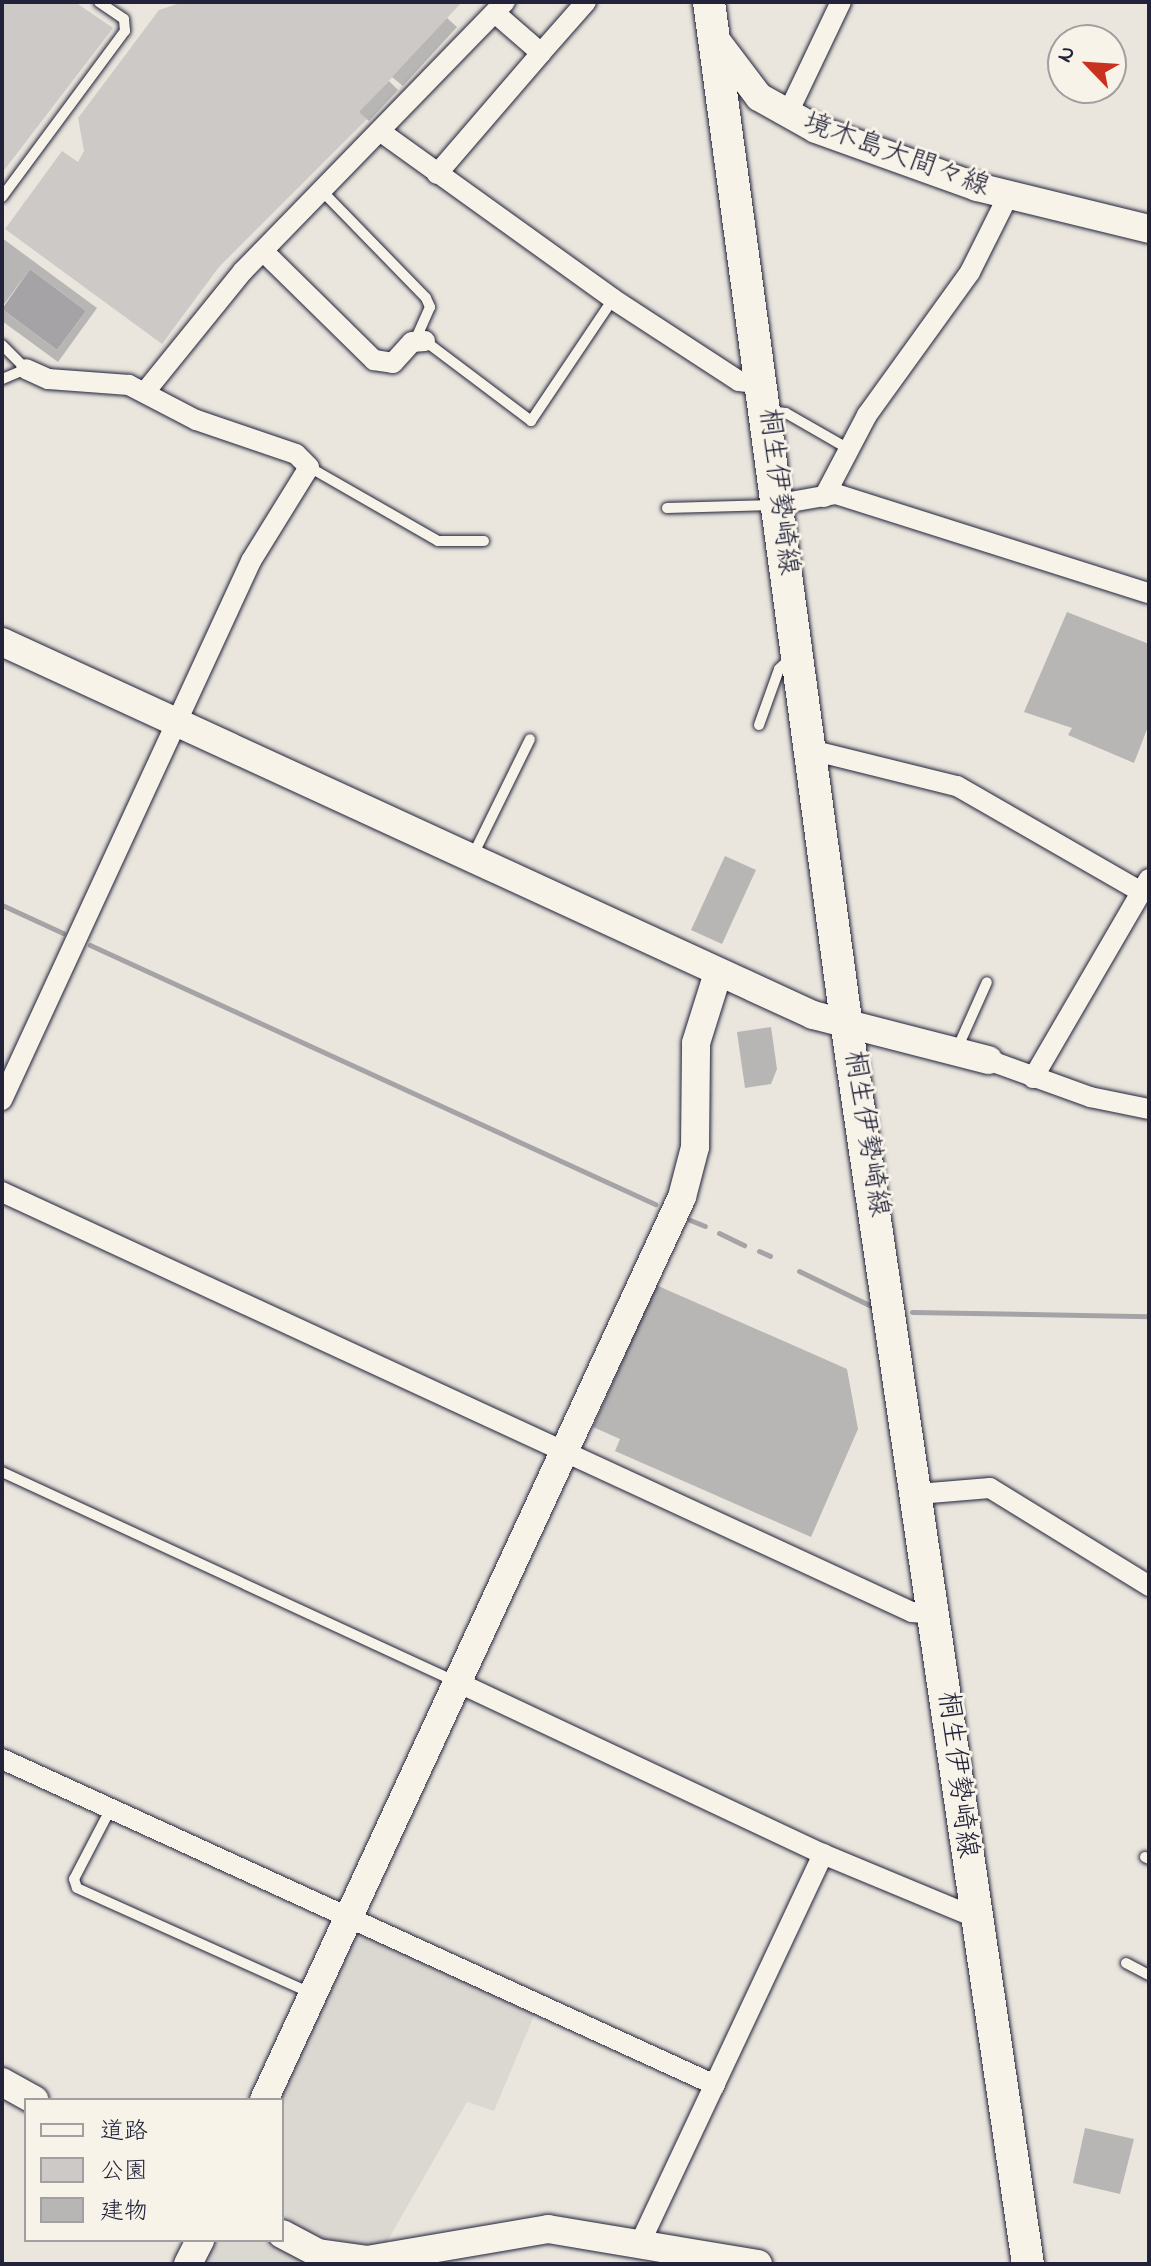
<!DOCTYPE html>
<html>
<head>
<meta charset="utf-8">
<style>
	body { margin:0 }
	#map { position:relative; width:1151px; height:2266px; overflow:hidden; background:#eae6de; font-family:"Indie Flower","Klee One",sans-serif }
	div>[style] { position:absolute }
	.built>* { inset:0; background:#dbd8d2 }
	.green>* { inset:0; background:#cdc9c6 }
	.water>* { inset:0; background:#a6a3a6 }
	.stream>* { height:5px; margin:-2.5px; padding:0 2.5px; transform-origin:2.5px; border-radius:2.5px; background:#a6a3a6 }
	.building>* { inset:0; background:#b8b6b5 }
	.roads { filter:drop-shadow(0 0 2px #22223b) drop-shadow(0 0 2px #22223b) }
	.lane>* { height:10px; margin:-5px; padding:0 5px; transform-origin:5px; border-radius:5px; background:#f7f3e8 }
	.street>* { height:20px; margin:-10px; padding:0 10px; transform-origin:10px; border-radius:10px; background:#f7f3e8 }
	.secondary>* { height:28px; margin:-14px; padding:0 14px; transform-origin:14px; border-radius:14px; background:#f7f3e8 }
	.primary>* { height:32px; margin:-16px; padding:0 16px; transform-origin:16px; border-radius:16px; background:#f7f3e8 }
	span { translate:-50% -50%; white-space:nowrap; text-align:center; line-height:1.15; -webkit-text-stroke:6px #f7f3e8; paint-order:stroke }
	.street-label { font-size:28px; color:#22223b }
	.frame { position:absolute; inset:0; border:4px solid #22223b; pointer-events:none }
	.legend { position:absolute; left:24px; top:2098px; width:260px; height:144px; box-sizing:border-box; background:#f7f3e8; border:2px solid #a29fa3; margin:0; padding:10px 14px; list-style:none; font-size:24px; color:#22223b }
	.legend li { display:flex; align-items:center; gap:16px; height:40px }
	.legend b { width:40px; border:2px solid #a29fa3 }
	.north { position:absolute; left:1047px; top:24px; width:80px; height:80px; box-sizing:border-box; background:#f7f3e8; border:2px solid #a29fa3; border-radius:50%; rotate:295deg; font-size:22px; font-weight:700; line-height:32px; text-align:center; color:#22223b }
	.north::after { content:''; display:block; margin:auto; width:28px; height:36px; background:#c8321e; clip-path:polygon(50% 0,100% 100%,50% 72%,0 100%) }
</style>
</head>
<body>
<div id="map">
	<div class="built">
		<i style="clip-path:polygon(360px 1933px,536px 2011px,494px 2111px,467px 2102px,384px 2247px,312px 2237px,282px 2224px,282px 2100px,276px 2100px,351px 1935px)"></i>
		<i style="clip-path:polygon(209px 2240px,273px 2240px,321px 2264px,197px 2264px)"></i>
	</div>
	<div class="green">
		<i style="clip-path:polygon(2px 2px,75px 2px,113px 28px,2px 173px)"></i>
		<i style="clip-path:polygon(183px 2px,462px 2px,360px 112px,367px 119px,219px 267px,162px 344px,5px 229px,62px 151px,78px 162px,84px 151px,78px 118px,159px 10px)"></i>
	</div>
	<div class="water">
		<i style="clip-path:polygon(30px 269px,86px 311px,57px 350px,2px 309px)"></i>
	</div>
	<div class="stream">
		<i style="left:2px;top:905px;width:67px;rotate:24.7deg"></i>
		<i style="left:90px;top:945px;width:622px;rotate:24.63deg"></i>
		<i style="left:690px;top:1220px;width:16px;rotate:22deg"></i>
		<i style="left:719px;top:1233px;width:28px;rotate:26deg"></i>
		<i style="left:759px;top:1251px;width:12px;rotate:24deg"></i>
		<i style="left:799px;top:1271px;width:82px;rotate:25.9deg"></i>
		<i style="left:912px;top:1312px;width:237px;rotate:1deg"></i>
	</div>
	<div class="building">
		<i style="clip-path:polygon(447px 18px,457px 27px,403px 86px,392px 77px)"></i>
		<i style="clip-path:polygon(389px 81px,398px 90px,369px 121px,359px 112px)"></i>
		<i style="clip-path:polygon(2px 238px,97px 308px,58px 362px,2px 321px,2px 309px,57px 350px,86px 311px,30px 269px,2px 307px)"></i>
		<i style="clip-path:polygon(1067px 612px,1149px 644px,1149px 724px,1134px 763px,1068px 735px,1072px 728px,1024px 712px)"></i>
		<i style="clip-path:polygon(725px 856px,756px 870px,722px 944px,691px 930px)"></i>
		<i style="clip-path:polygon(771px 1027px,777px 1069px,771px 1084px,745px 1088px,737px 1032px)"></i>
		<i style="clip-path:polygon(656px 1285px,847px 1369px,858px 1429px,811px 1537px,615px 1451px,620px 1439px,593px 1427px)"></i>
		<i style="clip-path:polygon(1085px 2128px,1134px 2139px,1120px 2194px,1073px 2183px)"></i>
	</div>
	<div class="roads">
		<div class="lane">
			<i style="left:322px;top:191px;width:149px;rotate:45.8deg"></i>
			<i style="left:426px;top:298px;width:10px;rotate:66deg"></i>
			<i style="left:430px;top:307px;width:36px;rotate:114deg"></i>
			<i style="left:2px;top:197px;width:207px;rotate:-53.5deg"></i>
			<i style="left:125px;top:31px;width:12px;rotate:-95deg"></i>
			<i style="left:124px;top:19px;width:30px;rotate:-146deg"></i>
			<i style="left:425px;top:341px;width:133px;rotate:37deg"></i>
			<i style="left:531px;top:421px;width:147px;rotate:-56.1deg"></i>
			<i style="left:2px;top:345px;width:34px;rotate:45deg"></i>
			<i style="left:26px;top:369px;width:26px;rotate:157deg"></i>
			<i style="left:769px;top:411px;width:17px;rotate:7deg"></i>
			<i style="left:786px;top:413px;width:70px;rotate:29.8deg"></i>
			<i style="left:309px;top:467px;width:149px;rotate:29.8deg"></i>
			<i style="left:438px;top:541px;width:46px"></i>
			<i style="left:667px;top:508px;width:106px;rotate:-1.6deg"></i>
			<i style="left:759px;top:725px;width:59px;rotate:-70.3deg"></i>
			<i style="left:779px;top:669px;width:18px;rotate:-43deg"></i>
			<i style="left:473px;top:855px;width:129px;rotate:-63.8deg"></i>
			<i style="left:957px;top:1049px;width:73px;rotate:-65.9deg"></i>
			<i style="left:2px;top:1472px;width:498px;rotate:24.8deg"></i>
			<i style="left:111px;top:1808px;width:80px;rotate:117.5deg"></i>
			<i style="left:74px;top:1879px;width:9px;rotate:72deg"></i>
			<i style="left:77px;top:1888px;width:256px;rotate:24.2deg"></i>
			<i style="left:1145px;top:1857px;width:4px;rotate:27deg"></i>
			<i style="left:1126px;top:1963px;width:26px;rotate:28deg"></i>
		</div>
		<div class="street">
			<i style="left:495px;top:13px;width:61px;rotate:41deg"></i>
			<i style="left:541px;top:53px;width:68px;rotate:-48.6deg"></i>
			<i style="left:787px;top:115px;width:125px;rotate:-64.5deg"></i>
			<i style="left:381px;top:132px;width:286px;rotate:35.7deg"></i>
			<i style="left:613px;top:299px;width:150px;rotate:33.1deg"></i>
			<i style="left:739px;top:381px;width:24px;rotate:7deg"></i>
			<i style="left:437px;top:174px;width:160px;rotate:-49.3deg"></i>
			<i style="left:263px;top:251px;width:156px;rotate:44.5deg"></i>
			<i style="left:374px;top:360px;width:19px;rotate:9deg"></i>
			<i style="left:393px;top:363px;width:28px;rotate:-48deg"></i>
			<i style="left:412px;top:342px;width:13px;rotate:-4deg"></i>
			<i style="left:145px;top:392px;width:156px;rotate:-51deg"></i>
			<i style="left:243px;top:271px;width:376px;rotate:-45.8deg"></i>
			<i style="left:824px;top:497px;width:93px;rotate:-62.3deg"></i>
			<i style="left:867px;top:415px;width:176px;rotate:-54.2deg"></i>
			<i style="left:970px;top:272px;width:85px;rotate:-63.4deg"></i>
			<i style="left:779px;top:504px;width:58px;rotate:-10deg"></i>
			<i style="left:836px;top:494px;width:328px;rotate:17.6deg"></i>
			<i style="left:811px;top:750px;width:150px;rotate:13.9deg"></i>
			<i style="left:957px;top:786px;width:212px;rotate:29.9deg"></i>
			<i style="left:988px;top:1060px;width:109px;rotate:19.9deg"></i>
			<i style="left:1090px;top:1097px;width:60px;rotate:11.5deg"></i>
			<i style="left:1033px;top:1078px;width:230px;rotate:-59.8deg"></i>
			<i style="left:2px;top:1100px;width:594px;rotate:-65.2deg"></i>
			<i style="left:251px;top:561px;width:110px;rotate:-58.3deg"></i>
			<i style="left:309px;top:467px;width:18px;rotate:-135deg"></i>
			<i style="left:296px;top:454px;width:106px;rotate:-161.2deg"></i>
			<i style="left:196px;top:420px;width:76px;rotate:-152.4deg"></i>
			<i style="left:129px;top:385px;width:81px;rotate:-175.8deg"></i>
			<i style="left:48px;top:379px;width:24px;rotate:-156deg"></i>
			<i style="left:2px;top:1192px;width:1002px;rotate:24.78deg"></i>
			<i style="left:912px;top:1612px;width:24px;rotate:5deg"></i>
			<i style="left:918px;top:1494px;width:72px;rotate:-4.8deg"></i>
			<i style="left:990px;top:1488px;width:187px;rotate:31.6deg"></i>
			<i style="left:457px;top:1682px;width:404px;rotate:25.2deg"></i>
			<i style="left:823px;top:1854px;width:164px;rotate:22.6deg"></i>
			<i style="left:2px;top:1759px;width:784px;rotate:24.57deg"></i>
			<i style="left:641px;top:2241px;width:428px;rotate:-64.8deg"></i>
		</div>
		<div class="secondary">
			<i style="left:715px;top:39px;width:73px;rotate:52.8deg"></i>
			<i style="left:759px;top:97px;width:65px;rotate:29.3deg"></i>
			<i style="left:816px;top:129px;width:171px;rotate:19.8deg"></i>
			<i style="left:977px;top:187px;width:177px;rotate:13.7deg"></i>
			<i style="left:2px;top:642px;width:893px;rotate:24.7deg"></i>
			<i style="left:813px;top:1015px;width:181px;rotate:14.4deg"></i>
			<i style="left:2px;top:2082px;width:37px;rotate:29deg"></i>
			<i style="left:264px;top:2100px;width:995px;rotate:-65.16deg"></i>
			<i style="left:682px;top:1197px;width:52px;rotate:-75.4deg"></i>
			<i style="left:695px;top:1147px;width:104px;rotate:-89.4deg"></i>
			<i style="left:696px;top:1043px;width:73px;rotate:-72.6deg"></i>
			<i style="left:282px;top:2234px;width:41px;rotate:27.8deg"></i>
			<i style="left:318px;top:2253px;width:49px;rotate:8.1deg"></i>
			<i style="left:367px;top:2260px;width:184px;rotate:-9.7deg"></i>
			<i style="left:548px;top:2229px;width:213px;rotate:9.5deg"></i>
			<i style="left:188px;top:2264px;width:27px;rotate:-63deg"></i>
		</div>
		<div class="primary">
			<i style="left:709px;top:2px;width:1035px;rotate:82.34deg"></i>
			<i style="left:847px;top:1028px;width:1249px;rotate:81.67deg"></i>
		</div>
	</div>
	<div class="street-label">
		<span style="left:896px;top:156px;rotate:20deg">境木島大間々線</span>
		<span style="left:777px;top:492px;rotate:83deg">桐生伊勢崎線</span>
		<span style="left:865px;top:1134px;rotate:81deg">桐生伊勢崎線</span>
		<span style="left:956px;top:1775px;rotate:83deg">桐生伊勢崎線</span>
	</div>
	<div class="frame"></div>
	<ul class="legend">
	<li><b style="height:10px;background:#f7f3e8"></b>道路</li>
	<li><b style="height:22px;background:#cdc9c6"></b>公園</li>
	<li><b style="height:22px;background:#b8b6b5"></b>建物</li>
	</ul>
	<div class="north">N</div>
</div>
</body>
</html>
